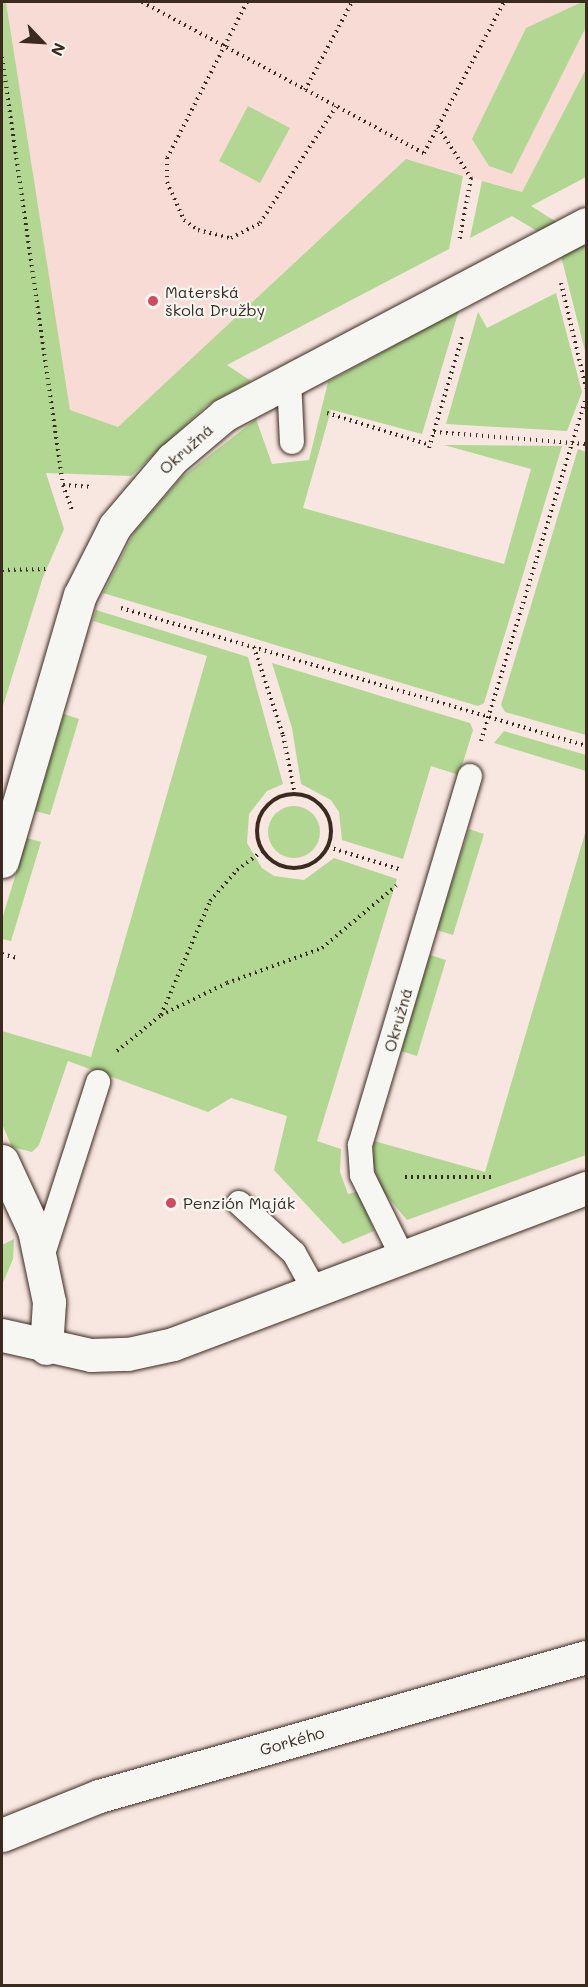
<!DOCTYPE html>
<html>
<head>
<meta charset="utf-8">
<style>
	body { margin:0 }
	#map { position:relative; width:588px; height:1987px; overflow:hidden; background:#f8e6e1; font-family:Mali,sans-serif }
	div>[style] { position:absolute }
	.built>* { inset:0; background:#f9dbd5 }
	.green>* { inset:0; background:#b1d792 }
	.round { border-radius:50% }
	.path>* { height:4px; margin-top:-2px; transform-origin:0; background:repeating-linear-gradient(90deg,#3b2a1e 0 1.5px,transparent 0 6px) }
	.path>.ring { margin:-2px; padding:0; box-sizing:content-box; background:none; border:4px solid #3b2a1e; border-radius:50% }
	.roads { filter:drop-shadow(0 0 2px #3b2a1e) drop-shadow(0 0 2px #3b2a1e) }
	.service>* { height:24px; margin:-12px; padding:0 12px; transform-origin:12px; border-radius:12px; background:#f6f6f2 }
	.minor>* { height:33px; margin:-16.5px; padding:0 16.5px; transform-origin:16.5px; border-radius:16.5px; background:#f6f6f2 }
	.dots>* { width:16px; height:16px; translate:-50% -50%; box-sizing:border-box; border:3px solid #f6f6f2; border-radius:50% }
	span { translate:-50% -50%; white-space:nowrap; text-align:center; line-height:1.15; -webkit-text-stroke:4.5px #f6f6f2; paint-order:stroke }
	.poi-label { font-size:16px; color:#3b2a1e }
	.left { translate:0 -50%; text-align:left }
	.street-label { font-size:16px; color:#3b2a1e }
	.frame { position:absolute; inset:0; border:3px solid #3b2a1e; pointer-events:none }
	.north { position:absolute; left:12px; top:12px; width:60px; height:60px; -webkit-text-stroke:4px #f6f6f2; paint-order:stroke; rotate:115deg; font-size:16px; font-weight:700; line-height:24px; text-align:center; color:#3b2a1e }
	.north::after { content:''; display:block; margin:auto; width:21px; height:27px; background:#3b2a1e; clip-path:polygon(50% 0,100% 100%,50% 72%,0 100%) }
</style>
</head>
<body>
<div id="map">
	<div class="built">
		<i style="clip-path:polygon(6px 2px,586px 2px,586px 69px,522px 192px,406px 159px,118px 427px,69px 410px)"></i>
	</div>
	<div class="green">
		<i style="clip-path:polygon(2px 2px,6px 2px,70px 410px,118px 427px,406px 159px,463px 176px,449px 249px,227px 365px,251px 381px,206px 406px,131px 476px,46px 473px,64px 529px,43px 577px,2px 709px)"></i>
		<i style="clip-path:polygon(582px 2px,586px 2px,586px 27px,512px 174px,489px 166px,472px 139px,526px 28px)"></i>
		<i style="clip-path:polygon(586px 69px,586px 177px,531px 206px,558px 223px,537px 231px,512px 216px,470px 238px,482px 181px,522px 192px)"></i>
		<i style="clip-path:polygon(248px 106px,290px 128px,260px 183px,219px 161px)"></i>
		<i style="clip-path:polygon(586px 238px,586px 355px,560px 252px)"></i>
		<i style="clip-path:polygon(556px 293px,582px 392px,567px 431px,446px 424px,478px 312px,487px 328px)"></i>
		<i style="clip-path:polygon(459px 310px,422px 434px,325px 408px,331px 410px,303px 508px,504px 564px,531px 469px,444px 445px,562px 446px,484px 703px,478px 706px,103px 593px,135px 531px,182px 477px,256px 419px,272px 464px,309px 460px,328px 382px)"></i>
		<i style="clip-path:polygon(578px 449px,586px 452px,586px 735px,505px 712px,501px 705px)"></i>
		<i style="clip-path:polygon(96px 610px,248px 657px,283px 784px,267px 791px,249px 814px,247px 843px,262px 868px,274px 876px,304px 880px,334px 858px,397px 879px,317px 1141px,341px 1149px,340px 1172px,348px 1194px,359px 1191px,374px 1231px,343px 1244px,274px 1170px,287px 1116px,231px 1098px,208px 1112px,68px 1061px,39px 1145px,32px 1152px,12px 1147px,2px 1124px,2px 1031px,91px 1057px,207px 656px,93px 621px)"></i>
		<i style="clip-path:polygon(272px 663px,470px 723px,473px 730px,459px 775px,431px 766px,403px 859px,342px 840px,339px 812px,331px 800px,301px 784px,292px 728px)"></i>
		<i style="clip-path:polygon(64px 714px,79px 719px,50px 815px,35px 811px)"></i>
		<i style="clip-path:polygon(504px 731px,586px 755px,586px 771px,494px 743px)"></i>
		<i class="round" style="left:268px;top:806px;width:52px;height:52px"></i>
		<i style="clip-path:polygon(469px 829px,484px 834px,453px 935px,437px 930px)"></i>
		<i style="clip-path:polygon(586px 830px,586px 1155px,407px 1220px,381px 1189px,373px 1164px,374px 1141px,485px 1172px)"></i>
		<i style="clip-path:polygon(27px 838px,41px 842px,11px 941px,2px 939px,2px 919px)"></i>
		<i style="clip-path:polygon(430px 955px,446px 960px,417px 1056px,401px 1051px)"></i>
		<i style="clip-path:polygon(14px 1239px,13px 1259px,2px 1285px,2px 1245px)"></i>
	</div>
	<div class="path">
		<i style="left:142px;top:2px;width:320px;rotate:28.2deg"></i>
		<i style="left:424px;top:153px;width:171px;rotate:-62.1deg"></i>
		<i style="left:247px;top:2px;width:175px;rotate:117.1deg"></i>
		<i style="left:167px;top:158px;width:24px;rotate:90deg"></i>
		<i style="left:167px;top:182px;width:42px;rotate:65.9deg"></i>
		<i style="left:184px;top:220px;width:17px;rotate:36deg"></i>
		<i style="left:198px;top:230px;width:34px;rotate:14deg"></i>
		<i style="left:231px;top:238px;width:33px;rotate:-27deg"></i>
		<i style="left:260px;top:223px;width:139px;rotate:-56.8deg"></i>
		<i style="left:2px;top:57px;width:432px;rotate:81.9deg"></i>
		<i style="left:63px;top:485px;width:29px;rotate:70deg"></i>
		<i style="left:305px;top:90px;width:100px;rotate:-61.9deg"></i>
		<i style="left:438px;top:127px;width:61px;rotate:57.1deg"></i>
		<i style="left:471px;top:178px;width:65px;rotate:100.6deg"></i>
		<i style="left:561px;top:283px;width:108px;rotate:76.6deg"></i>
		<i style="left:327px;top:413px;width:108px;rotate:17.3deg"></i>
		<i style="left:434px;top:432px;width:152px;rotate:4.5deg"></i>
		<i style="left:429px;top:448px;width:116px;rotate:-73.4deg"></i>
		<i style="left:63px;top:485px;width:30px;rotate:4deg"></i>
		<i style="left:2px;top:570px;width:45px;rotate:-1.3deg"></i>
		<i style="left:121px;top:608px;width:485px;rotate:16.5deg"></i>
		<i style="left:254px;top:647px;width:93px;rotate:71.8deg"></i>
		<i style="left:283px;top:735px;width:60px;rotate:78.5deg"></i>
		<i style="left:481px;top:741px;width:360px;rotate:-73deg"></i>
		<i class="ring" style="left:257px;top:794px;width:70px;height:70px"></i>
		<i style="left:328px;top:847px;width:77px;rotate:17.3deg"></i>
		<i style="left:2px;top:954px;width:16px;rotate:15deg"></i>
		<i style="left:161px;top:1015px;width:124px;rotate:-66.7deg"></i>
		<i style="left:210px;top:901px;width:41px;rotate:-48.9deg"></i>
		<i style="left:237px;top:870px;width:31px;rotate:-37deg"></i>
		<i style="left:117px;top:1051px;width:57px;rotate:-39.3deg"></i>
		<i style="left:161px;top:1015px;width:73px;rotate:-25.9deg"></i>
		<i style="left:227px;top:983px;width:101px;rotate:-20.2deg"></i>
		<i style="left:322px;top:948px;width:97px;rotate:-40deg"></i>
		<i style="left:405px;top:1177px;width:86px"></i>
	</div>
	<div class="roads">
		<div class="service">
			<i style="left:289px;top:379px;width:63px;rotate:87.3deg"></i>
			<i style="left:239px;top:1203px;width:74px;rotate:42.3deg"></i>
			<i style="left:294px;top:1253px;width:43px;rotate:61.1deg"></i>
			<i style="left:403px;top:1258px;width:93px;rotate:-116.3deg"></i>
			<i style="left:362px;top:1175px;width:30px;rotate:-94deg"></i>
			<i style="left:360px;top:1145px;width:385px;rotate:-73.4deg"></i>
			<i style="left:41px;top:1260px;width:187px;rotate:-72.2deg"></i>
		</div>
		<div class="minor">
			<i style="left:2px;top:861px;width:277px;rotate:-73.7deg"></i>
			<i style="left:80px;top:595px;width:77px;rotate:-63.1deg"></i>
			<i style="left:115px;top:526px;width:88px;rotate:-49.6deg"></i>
			<i style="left:172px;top:459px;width:68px;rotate:-40.2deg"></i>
			<i style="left:224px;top:415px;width:409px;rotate:-27.8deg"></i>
			<i style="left:2px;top:1161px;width:76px;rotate:65.1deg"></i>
			<i style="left:34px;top:1230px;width:74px;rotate:78.2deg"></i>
			<i style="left:49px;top:1302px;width:46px;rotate:93.7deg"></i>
			<i style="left:2px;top:1335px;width:91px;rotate:12.7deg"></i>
			<i style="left:91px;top:1355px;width:37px;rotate:-2deg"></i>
			<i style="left:128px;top:1354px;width:46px;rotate:-12.5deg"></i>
			<i style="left:173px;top:1344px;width:441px;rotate:-20.7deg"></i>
			<i style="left:2px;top:1835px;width:105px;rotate:-21.9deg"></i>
			<i style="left:99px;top:1796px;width:506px;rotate:-15.93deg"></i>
		</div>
	</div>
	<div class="dots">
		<i style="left:153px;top:301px;background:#d1495b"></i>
		<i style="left:171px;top:1203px;background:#d1495b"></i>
	</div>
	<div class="poi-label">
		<span class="left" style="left:165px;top:301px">Materská<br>škola Družby</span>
		<span class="left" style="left:183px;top:1203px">Penzión Maják</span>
	</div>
	<div class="street-label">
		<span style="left:186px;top:449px;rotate:-42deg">Okružná</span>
		<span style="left:398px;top:1020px;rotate:-74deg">Okružná</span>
		<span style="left:292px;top:1741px;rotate:-16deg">Gorkého</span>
	</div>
	<div class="frame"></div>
	<div class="north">N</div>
</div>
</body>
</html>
